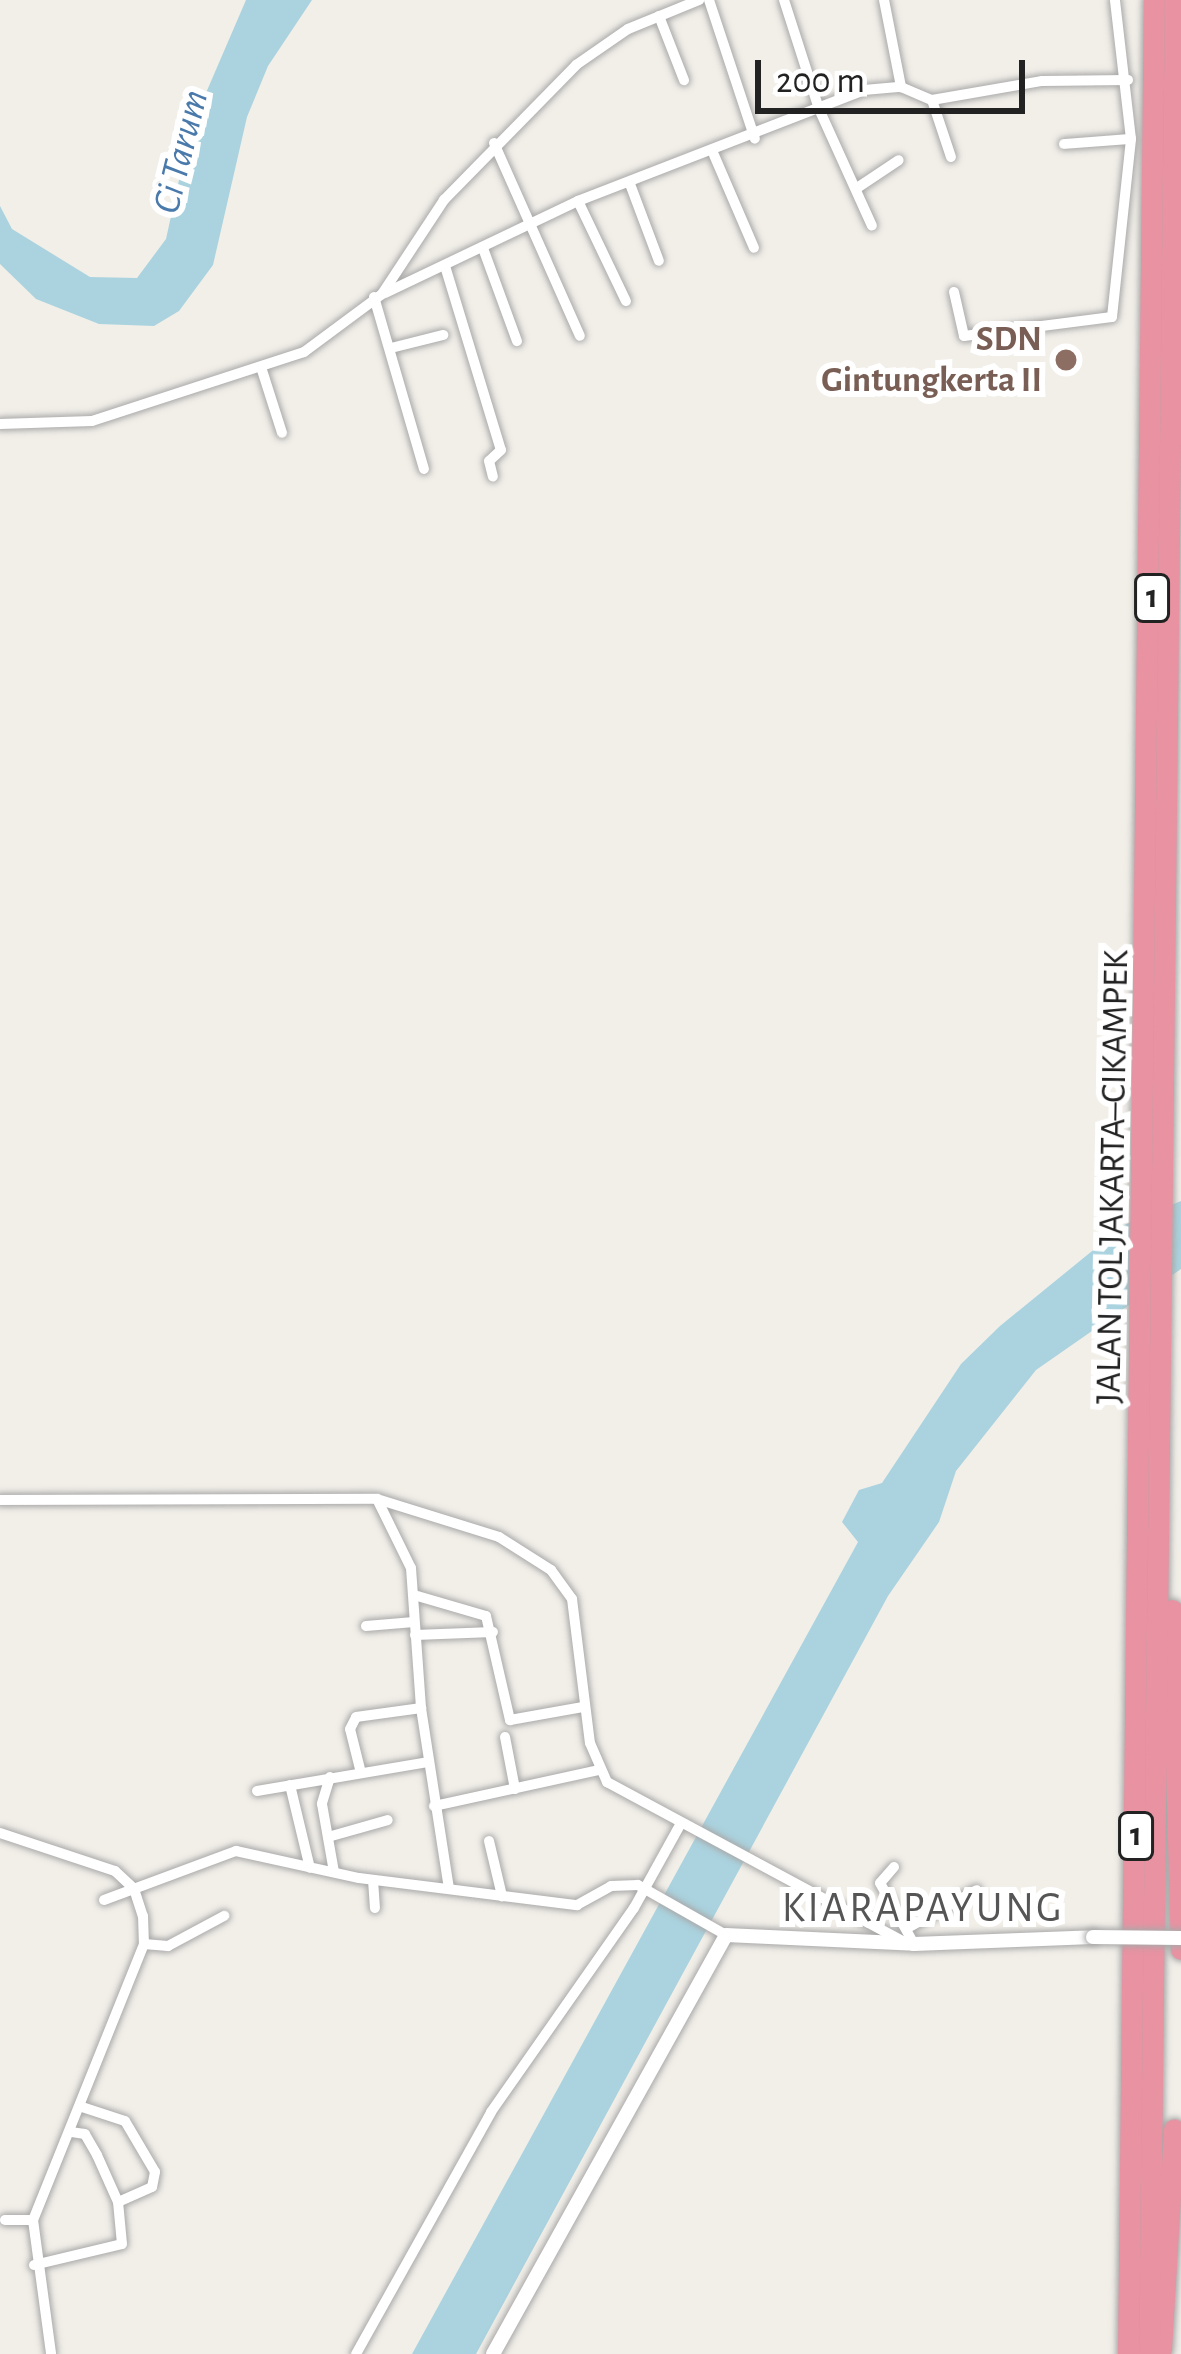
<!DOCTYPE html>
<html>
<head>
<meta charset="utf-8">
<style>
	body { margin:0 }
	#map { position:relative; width:1181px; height:2354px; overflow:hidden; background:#f2efe9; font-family:"Alegreya Sans",sans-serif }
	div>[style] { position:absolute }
	.water>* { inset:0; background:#aad3df }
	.roads { filter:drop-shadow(0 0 3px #a9a9a9) drop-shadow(0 0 3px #a9a9a9) }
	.minor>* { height:10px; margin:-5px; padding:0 5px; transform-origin:5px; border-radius:5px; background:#fff }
	.tertiary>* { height:14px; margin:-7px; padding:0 7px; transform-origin:7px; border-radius:7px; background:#fff }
	.motorway>* { height:21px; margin:-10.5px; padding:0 10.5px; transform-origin:10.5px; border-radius:10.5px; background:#e892a2 }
	.bridges { filter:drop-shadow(0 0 3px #a9a9a9) drop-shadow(0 0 3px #a9a9a9) }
	.tertiary-bridge>* { height:14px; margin:-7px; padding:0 7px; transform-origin:7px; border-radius:7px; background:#fff }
	.dots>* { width:33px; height:33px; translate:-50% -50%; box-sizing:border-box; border:6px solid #fff; border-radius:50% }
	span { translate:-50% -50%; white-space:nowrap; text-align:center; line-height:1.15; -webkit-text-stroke:12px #fff; paint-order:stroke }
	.shield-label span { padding:3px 9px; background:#fff; border:3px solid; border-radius:9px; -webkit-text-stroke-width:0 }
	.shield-label { font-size:33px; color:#222; font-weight:700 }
	.education-label { font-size:36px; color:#785e54; font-weight:700 }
	.right { translate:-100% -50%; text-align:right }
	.street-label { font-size:36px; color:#222 }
	.water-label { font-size:39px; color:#4a7aab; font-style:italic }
	.quarter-label { font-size:42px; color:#555; letter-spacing:3px }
	.scale { position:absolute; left:755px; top:60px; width:270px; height:54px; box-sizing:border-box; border:6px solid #222; border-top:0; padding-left:15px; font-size:36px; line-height:42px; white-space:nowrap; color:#222; -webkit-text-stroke:9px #fff; paint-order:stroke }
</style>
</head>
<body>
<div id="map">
	<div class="water">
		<i style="clip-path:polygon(246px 0,312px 0,268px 66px,247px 117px,213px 265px,179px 311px,154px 326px,99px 324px,36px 299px,0 264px,0 206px,12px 229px,90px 277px,137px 278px,166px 239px,190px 130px)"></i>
		<i style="clip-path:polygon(1181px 1201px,1181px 1269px,1036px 1370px,956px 1471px,939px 1522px,888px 1596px,476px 2354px,412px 2354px,858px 1542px,842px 1522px,859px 1490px,882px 1483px,961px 1364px,1000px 1326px,1124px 1225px)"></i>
	</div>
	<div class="roads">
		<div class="minor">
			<i style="left:709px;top:0;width:146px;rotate:71.7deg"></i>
			<i style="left:784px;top:0;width:114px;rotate:72.2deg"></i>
			<i style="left:819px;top:109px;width:128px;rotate:65.6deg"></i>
			<i style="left:884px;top:0;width:89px;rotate:78.9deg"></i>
			<i style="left:659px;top:16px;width:69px;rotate:68.7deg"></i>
			<i style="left:932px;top:100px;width:60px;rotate:71.6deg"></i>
			<i style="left:494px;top:143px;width:211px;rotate:66deg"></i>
			<i style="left:1064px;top:144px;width:67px;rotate:-4.3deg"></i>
			<i style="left:714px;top:155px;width:101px;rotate:66.7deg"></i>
			<i style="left:630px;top:184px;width:82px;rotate:69.4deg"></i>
			<i style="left:857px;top:188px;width:50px;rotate:-33.7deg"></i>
			<i style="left:578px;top:201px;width:111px;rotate:64.4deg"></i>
			<i style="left:484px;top:251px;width:96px;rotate:69.9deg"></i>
			<i style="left:445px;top:266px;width:192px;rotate:73.1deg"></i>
			<i style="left:501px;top:450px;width:16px;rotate:137deg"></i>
			<i style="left:489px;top:461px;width:16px;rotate:76deg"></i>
			<i style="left:954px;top:292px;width:45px;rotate:77.2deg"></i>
			<i style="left:964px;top:336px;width:149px;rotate:-7.3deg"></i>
			<i style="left:1112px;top:317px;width:179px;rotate:-83.9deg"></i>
			<i style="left:1131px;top:139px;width:140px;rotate:-96.6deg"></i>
			<i style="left:385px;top:293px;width:214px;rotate:-25.5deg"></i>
			<i style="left:578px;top:201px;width:307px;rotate:-21.2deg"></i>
			<i style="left:864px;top:90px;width:37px;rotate:-5deg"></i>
			<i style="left:901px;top:87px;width:34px;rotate:23deg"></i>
			<i style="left:932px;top:100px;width:112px;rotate:-9.8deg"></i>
			<i style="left:1042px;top:81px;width:86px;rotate:-0.7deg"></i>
			<i style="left:374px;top:297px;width:179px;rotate:73.8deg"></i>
			<i style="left:391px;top:348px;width:54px;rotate:-14deg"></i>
			<i style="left:261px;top:367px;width:69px;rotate:72.3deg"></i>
			<i style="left:0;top:424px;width:92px;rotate:-1.9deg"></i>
			<i style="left:92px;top:421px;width:223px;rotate:-18deg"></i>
			<i style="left:304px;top:352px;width:97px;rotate:-36.6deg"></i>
			<i style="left:382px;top:294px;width:113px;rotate:-56.6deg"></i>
			<i style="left:444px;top:200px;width:189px;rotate:-45.6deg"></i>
			<i style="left:576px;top:65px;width:63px;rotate:-34.7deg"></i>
			<i style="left:628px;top:29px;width:77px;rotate:-22.2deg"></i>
			<i style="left:377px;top:1499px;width:77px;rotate:63.8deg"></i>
			<i style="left:411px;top:1568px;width:140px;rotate:85.9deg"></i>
			<i style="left:421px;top:1708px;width:182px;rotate:81.2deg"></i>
			<i style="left:0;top:1500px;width:377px;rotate:-0.2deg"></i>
			<i style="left:377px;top:1499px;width:128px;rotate:17.3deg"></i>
			<i style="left:499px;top:1537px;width:62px;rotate:32.4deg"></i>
			<i style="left:551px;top:1570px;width:36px;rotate:54deg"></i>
			<i style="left:572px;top:1599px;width:145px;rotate:82.9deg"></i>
			<i style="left:590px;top:1743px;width:43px;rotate:66.4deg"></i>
			<i style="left:607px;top:1782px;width:337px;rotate:28.3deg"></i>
			<i style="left:414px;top:1595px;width:75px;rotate:16.3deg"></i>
			<i style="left:486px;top:1616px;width:107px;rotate:77deg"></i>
			<i style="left:510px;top:1720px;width:74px;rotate:-10.1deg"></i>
			<i style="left:366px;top:1626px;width:48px;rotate:-4.8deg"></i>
			<i style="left:415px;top:1635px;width:78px;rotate:-2.2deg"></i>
			<i style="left:505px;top:1737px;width:53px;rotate:79.1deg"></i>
			<i style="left:361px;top:1773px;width:45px;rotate:-104deg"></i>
			<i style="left:350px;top:1729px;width:13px;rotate:-63deg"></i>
			<i style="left:356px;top:1717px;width:66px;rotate:-7.9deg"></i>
			<i style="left:330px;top:1777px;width:28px;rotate:107deg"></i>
			<i style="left:322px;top:1804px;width:69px;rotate:80deg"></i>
			<i style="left:290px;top:1785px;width:85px;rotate:76.5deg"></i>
			<i style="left:257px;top:1791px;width:173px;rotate:-9.6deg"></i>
			<i style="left:434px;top:1806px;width:169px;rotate:-12.3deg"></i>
			<i style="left:0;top:1833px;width:121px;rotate:18.3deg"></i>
			<i style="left:115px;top:1871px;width:26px;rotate:43deg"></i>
			<i style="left:134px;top:1889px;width:28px;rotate:72deg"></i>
			<i style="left:143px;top:1916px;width:28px;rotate:88deg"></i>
			<i style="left:144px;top:1944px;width:297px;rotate:111.9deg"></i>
			<i style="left:33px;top:2220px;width:135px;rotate:82.3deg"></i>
			<i style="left:328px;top:1837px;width:62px;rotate:-15.8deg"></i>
			<i style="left:489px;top:1841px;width:57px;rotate:76.7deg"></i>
			<i style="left:894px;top:1867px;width:21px;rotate:131deg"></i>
			<i style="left:880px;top:1883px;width:70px;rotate:60.9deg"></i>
			<i style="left:373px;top:1880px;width:28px;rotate:86deg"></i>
			<i style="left:104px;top:1900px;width:141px;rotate:-20.4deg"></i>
			<i style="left:236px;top:1851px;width:126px;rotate:12.4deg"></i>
			<i style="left:359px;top:1878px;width:220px;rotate:7.1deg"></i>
			<i style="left:577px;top:1905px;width:39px;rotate:-29deg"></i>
			<i style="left:611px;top:1886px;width:27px;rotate:-2deg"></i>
			<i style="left:638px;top:1885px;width:101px;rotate:29.6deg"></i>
			<i style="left:909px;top:1927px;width:77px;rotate:-28.6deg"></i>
			<i style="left:144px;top:1944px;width:24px;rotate:5deg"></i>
			<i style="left:168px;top:1946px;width:64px;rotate:-28.2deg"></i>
			<i style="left:82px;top:2107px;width:45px;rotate:18deg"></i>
			<i style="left:125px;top:2121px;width:59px;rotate:59.5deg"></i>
			<i style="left:155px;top:2172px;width:15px;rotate:101deg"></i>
			<i style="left:152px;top:2187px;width:37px;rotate:156deg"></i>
			<i style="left:5px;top:2220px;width:28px"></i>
			<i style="left:34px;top:2265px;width:90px;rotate:-13.4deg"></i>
			<i style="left:122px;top:2244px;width:42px;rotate:-95.4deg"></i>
			<i style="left:118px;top:2202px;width:51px;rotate:-114.1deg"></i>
			<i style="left:97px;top:2155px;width:24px;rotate:-120deg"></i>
			<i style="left:85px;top:2134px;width:15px;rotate:-172deg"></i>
			<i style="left:356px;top:2354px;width:277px;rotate:-60.8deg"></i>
			<i style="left:491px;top:2112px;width:249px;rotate:-55deg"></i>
			<i style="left:634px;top:1908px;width:95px;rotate:-61deg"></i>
		</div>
		<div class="tertiary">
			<i style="left:493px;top:2354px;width:479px;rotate:-60.9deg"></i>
			<i style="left:726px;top:1935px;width:188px;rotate:2.7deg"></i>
			<i style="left:914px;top:1944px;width:179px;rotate:-2.2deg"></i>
		</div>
		<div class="motorway">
			<i style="left:1172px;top:1610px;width:339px;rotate:88.5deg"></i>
			<i style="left:1161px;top:2349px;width:220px;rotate:-86.6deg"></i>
			<i style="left:1128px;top:2354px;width:2354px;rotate:-89.37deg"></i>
			<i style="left:1149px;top:2354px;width:2354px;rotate:-89.37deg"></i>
		</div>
	</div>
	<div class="bridges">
		<div class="tertiary-bridge">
			<i style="left:1093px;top:1937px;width:88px;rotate:0.7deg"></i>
		</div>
	</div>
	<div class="dots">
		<i style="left:1066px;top:360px;background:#8d6e63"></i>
	</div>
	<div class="shield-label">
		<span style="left:1152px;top:598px">1</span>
		<span style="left:1136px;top:1836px">1</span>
	</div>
	<div class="education-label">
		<span class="right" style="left:1042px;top:360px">SDN<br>Gintungkerta II</span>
	</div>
	<div class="street-label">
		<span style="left:1113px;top:1177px;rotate:-89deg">JALAN TOL JAKARTA–CIKAMPEK</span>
	</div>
	<div class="water-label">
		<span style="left:182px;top:152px;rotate:-76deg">Ci Tarum</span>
	</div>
	<div class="quarter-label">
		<span style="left:923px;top:1908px">KIARAPAYUNG</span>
	</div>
	<div class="scale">200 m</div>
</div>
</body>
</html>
